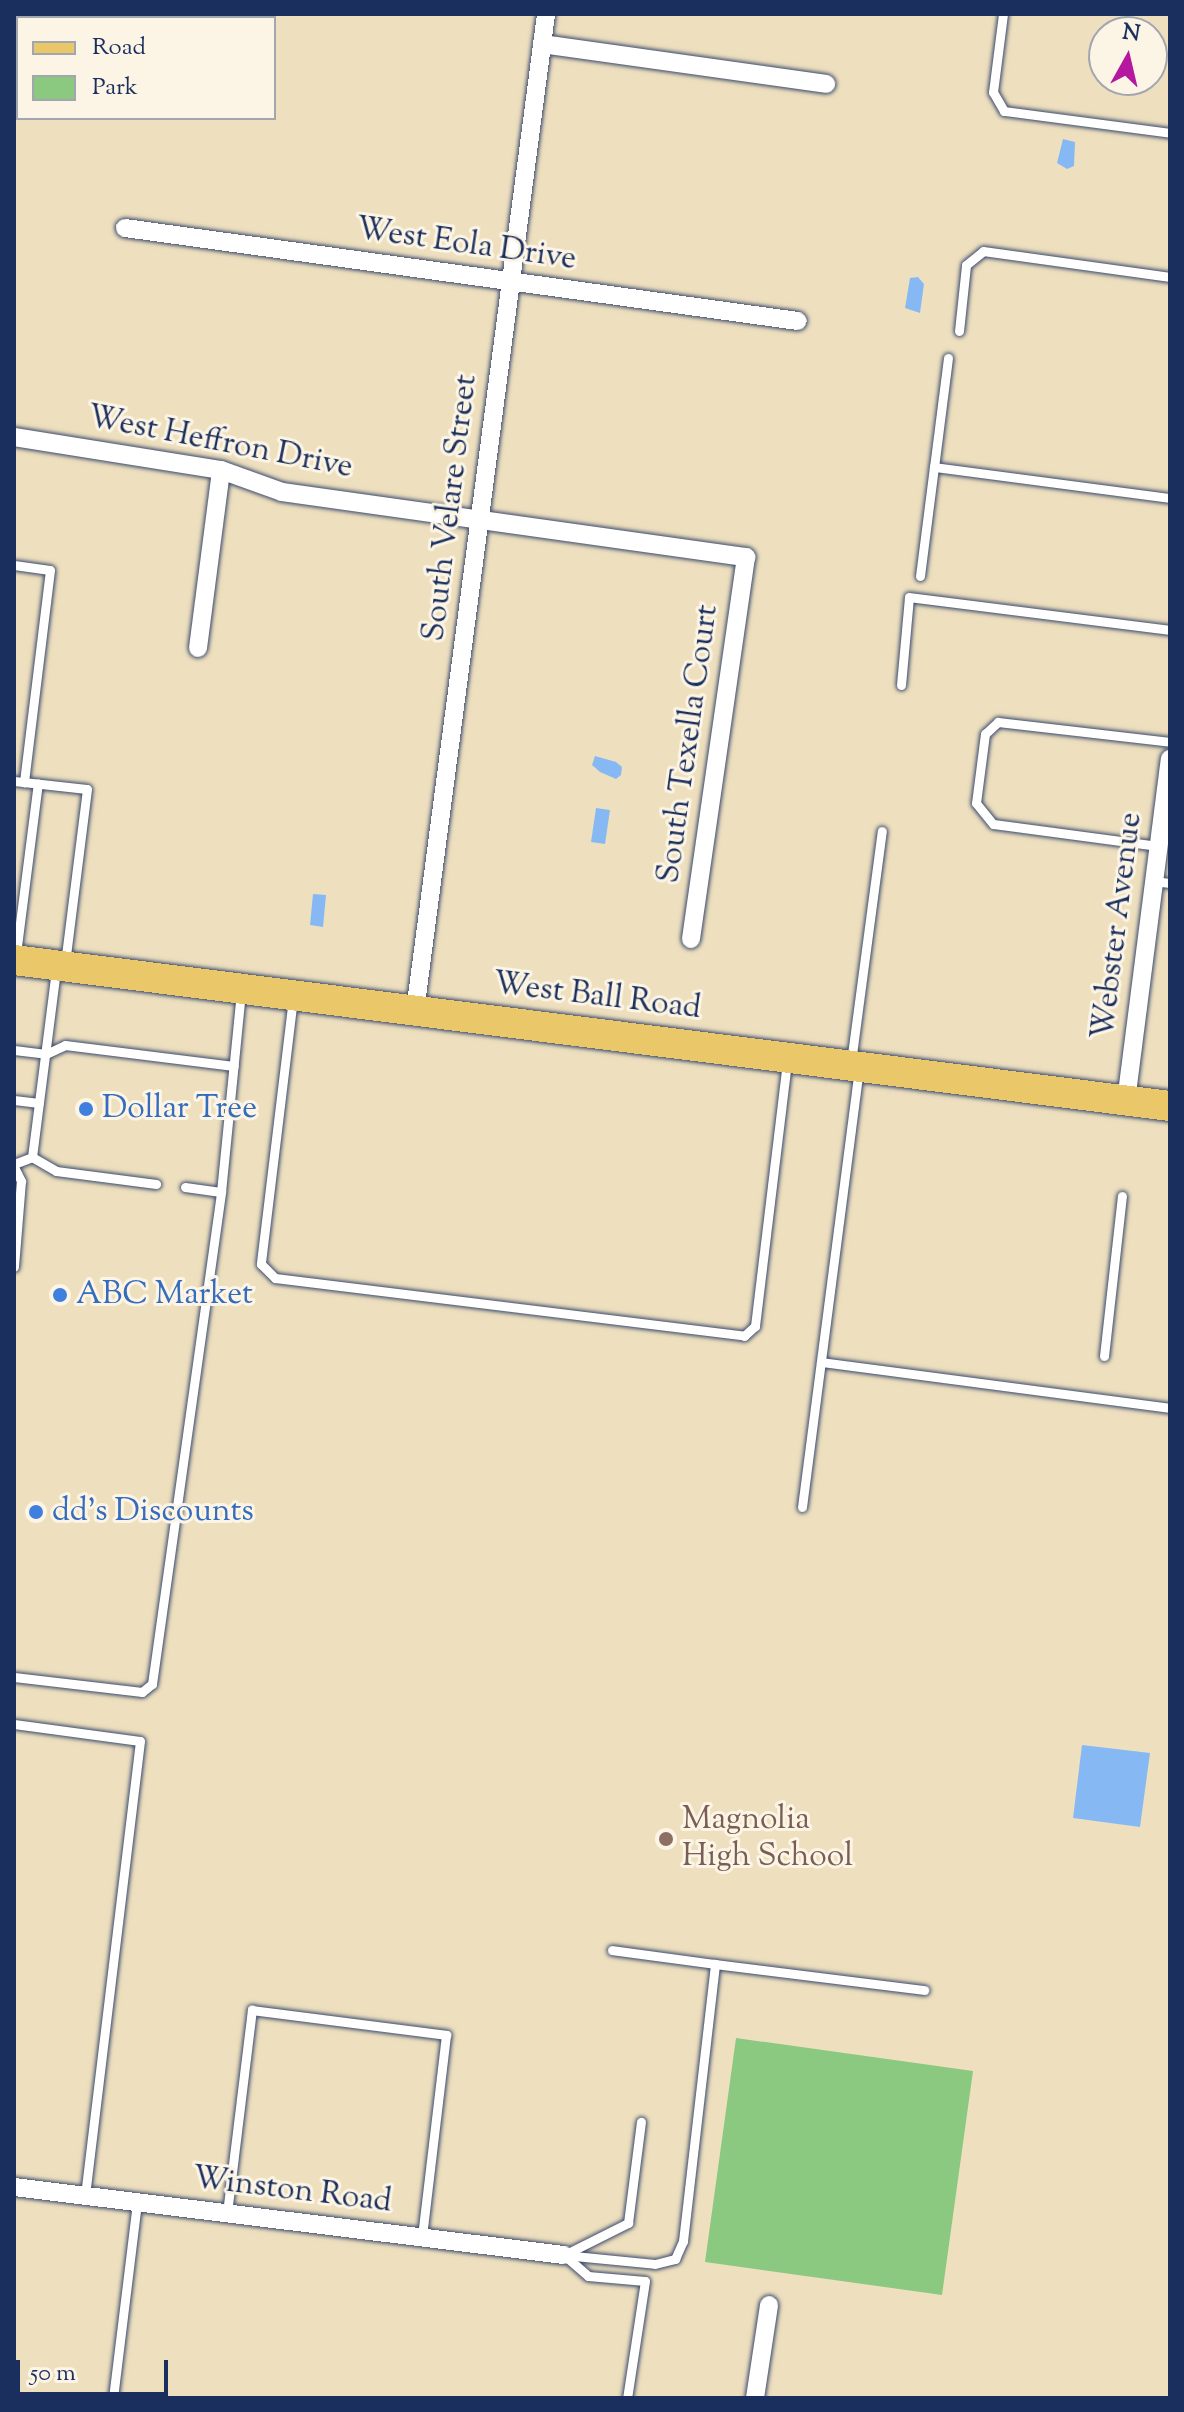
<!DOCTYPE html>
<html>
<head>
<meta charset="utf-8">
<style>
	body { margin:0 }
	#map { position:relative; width:1184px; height:2412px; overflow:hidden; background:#eee0bf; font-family:"Sorts Mill Goudy",serif }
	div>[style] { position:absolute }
	.green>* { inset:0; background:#8bc980 }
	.water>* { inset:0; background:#86b9f4 }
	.roads { filter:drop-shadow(0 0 2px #3b4a6d) drop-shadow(0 0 2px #3b4a6d) }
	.service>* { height:9px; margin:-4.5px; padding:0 4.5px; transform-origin:4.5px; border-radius:4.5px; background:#fff }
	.minor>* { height:18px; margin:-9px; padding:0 9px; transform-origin:9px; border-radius:9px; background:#fff }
	.primary>* { height:30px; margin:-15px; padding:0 15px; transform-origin:15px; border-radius:15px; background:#eac769 }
	.dots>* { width:22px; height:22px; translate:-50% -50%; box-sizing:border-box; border:4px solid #fcf5e5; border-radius:50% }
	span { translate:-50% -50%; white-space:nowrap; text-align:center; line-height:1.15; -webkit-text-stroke:6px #fcf5e5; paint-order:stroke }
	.street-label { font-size:32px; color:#1b2f5e }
	.shop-label { font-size:32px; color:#366cbe }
	.left { translate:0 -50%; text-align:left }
	.education-label { font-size:32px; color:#785e54 }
	.frame { position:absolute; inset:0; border:16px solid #1b2f5e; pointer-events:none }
	.legend { position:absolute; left:16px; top:16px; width:260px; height:104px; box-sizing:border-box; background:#fcf5e5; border:2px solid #a2a6af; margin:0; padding:10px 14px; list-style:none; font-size:24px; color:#1b2f5e }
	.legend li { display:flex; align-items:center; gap:16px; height:40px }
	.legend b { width:40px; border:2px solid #a2a6af }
	.north { position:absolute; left:1088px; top:16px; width:80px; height:80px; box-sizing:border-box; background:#fcf5e5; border:2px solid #a2a6af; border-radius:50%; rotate:8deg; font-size:22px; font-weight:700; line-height:32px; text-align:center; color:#1b2f5e }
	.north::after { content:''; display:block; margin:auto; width:28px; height:36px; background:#b5179e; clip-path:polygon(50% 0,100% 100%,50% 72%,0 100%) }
	.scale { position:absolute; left:16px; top:2360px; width:152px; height:36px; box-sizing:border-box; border:4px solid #1b2f5e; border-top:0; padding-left:10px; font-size:24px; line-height:28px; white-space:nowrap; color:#1b2f5e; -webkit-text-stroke:6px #fcf5e5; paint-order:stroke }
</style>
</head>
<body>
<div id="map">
	<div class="green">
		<i style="clip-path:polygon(736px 2038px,973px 2071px,942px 2295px,705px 2262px)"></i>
	</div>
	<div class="water">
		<i style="clip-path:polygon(1063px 139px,1075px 142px,1074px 166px,1067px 169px,1057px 163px)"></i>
		<i style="clip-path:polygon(918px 277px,924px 284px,920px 313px,905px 308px,910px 278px)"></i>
		<i style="clip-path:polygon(595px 756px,616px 762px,622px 767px,621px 775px,616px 779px,600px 772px,592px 765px)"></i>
		<i style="clip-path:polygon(596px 808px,610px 810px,605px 844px,591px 842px)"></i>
		<i style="clip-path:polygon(313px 894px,326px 895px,323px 927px,310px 925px)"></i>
		<i style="clip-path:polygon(1082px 1745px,1150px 1753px,1140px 1827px,1073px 1818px)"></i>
	</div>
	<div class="roads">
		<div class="service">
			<i style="left:1003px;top:14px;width:79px;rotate:97.3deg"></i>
			<i style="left:993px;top:92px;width:22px;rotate:60deg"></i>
			<i style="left:1004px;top:111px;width:167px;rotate:7.5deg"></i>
			<i style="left:959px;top:331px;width:66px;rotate:-83.9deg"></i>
			<i style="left:966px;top:265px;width:22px;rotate:-39deg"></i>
			<i style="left:983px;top:251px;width:189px;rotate:7.9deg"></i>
			<i style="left:948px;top:358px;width:110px;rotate:97.3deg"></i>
			<i style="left:934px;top:467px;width:238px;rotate:7.5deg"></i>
			<i style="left:14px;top:565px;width:36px;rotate:8deg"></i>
			<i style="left:50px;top:570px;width:214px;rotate:97deg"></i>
			<i style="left:920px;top:576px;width:110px;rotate:-82.7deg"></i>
			<i style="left:901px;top:685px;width:88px;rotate:-84.8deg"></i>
			<i style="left:909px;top:597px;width:263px;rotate:7.2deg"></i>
			<i style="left:14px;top:781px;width:73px;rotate:6.3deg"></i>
			<i style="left:87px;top:789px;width:175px;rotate:97.2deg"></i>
			<i style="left:1158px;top:846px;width:166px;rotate:-172.4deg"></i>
			<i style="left:993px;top:824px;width:27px;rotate:-129deg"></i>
			<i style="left:976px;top:803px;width:70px;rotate:-82.6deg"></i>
			<i style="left:985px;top:734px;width:18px;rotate:-43deg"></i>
			<i style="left:998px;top:722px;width:173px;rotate:6.6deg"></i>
			<i style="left:1153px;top:881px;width:17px;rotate:7deg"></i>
			<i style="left:16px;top:954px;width:172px;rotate:-82.7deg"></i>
			<i style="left:293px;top:998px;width:268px;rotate:96.9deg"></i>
			<i style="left:261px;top:1264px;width:20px;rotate:45deg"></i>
			<i style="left:275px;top:1278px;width:473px;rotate:7deg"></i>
			<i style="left:744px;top:1336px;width:15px;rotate:-42deg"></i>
			<i style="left:755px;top:1326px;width:266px;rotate:-83.1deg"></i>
			<i style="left:14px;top:1050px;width:32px;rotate:7deg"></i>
			<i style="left:46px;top:1054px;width:21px;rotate:-25deg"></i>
			<i style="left:65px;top:1045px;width:170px;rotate:7.1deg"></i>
			<i style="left:851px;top:1062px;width:233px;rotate:-82.4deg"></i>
			<i style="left:14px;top:1100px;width:25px;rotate:7deg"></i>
			<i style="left:32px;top:1157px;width:28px;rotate:30deg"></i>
			<i style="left:56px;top:1171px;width:101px;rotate:7.4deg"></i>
			<i style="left:14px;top:1164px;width:19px;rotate:-21deg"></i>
			<i style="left:32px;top:1157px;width:189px;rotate:-82.7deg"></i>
			<i style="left:14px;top:1167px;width:16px;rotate:63deg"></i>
			<i style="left:21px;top:1181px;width:86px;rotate:94.7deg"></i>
			<i style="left:185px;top:1187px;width:36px;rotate:8deg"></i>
			<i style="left:1104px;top:1356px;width:161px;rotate:-83.6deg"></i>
			<i style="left:821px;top:1362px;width:352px;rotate:7.5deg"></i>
			<i style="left:802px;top:1507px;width:441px;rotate:-82.6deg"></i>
			<i style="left:14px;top:1677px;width:129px;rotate:6.7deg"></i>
			<i style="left:142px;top:1692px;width:13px;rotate:-39deg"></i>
			<i style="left:152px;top:1684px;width:497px;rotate:-82deg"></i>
			<i style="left:221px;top:1192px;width:202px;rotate:-84.3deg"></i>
			<i style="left:14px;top:1724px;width:127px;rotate:7.7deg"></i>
			<i style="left:140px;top:1741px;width:458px;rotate:96.9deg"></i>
			<i style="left:715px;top:1964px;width:211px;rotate:7.1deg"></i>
			<i style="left:227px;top:2213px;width:205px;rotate:-83deg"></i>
			<i style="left:252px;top:2010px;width:196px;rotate:7.3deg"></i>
			<i style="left:446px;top:2035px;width:203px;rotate:96.8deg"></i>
			<i style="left:564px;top:2255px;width:91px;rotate:5.6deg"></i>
			<i style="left:655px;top:2264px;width:21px;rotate:-14deg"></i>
			<i style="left:675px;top:2259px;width:20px;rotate:-66deg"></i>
			<i style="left:683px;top:2241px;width:279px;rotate:-83.4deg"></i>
			<i style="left:715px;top:1964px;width:104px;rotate:-172.3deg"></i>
			<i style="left:564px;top:2255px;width:32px;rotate:41deg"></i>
			<i style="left:588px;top:2276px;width:57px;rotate:5deg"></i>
			<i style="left:645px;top:2281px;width:118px;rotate:98.7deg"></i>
			<i style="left:564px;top:2255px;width:72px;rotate:-26.6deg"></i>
			<i style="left:628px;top:2223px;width:102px;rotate:-82.7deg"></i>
			<i style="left:113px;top:2398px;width:197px;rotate:-83deg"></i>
		</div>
		<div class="minor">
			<i style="left:14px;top:27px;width:4px;rotate:14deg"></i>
			<i style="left:542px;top:44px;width:287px;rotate:8deg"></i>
			<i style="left:125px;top:228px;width:679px;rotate:7.87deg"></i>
			<i style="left:14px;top:437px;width:210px;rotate:9.1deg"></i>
			<i style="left:221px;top:470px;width:65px;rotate:19.8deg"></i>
			<i style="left:282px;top:492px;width:469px;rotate:8deg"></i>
			<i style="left:746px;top:557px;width:386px;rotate:98.2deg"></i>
			<i style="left:198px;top:648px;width:179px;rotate:-82.6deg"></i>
			<i style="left:415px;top:1011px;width:1006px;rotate:-82.51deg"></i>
			<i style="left:1126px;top:1101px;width:345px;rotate:-82.7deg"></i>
			<i style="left:14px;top:2187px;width:554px;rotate:7.05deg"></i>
			<i style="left:755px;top:2398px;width:94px;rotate:-81.4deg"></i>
		</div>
		<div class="primary">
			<i style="left:14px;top:960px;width:1165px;rotate:7.2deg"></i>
		</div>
	</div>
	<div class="dots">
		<i style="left:86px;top:1109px;background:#3f7fe0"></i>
		<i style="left:60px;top:1295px;background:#3f7fe0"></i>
		<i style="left:36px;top:1512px;background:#3f7fe0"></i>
		<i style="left:666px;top:1839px;background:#8d6e63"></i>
	</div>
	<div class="street-label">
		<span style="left:466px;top:245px;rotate:8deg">West Eola Drive</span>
		<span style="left:220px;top:443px;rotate:11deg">West Heffron Drive</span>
		<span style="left:451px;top:508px;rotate:-83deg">South Velare Street</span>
		<span style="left:689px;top:744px;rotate:-82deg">South Texella Court</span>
		<span style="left:1118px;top:926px;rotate:-83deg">Webster Avenue</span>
		<span style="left:597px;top:997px;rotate:7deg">West Ball Road</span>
		<span style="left:292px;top:2191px;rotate:7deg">Winston Road</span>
	</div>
	<div class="shop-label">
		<span class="left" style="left:102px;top:1109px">Dollar Tree</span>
		<span class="left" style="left:76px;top:1295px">ABC Market</span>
		<span class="left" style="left:52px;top:1512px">dd's Discounts</span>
	</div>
	<div class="education-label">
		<span class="left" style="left:682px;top:1839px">Magnolia<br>High School</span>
	</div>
	<div class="frame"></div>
	<ul class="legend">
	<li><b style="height:10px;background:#eac769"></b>Road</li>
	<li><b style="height:22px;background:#8bc980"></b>Park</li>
	</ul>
	<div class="north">N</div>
	<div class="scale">50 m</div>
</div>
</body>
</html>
